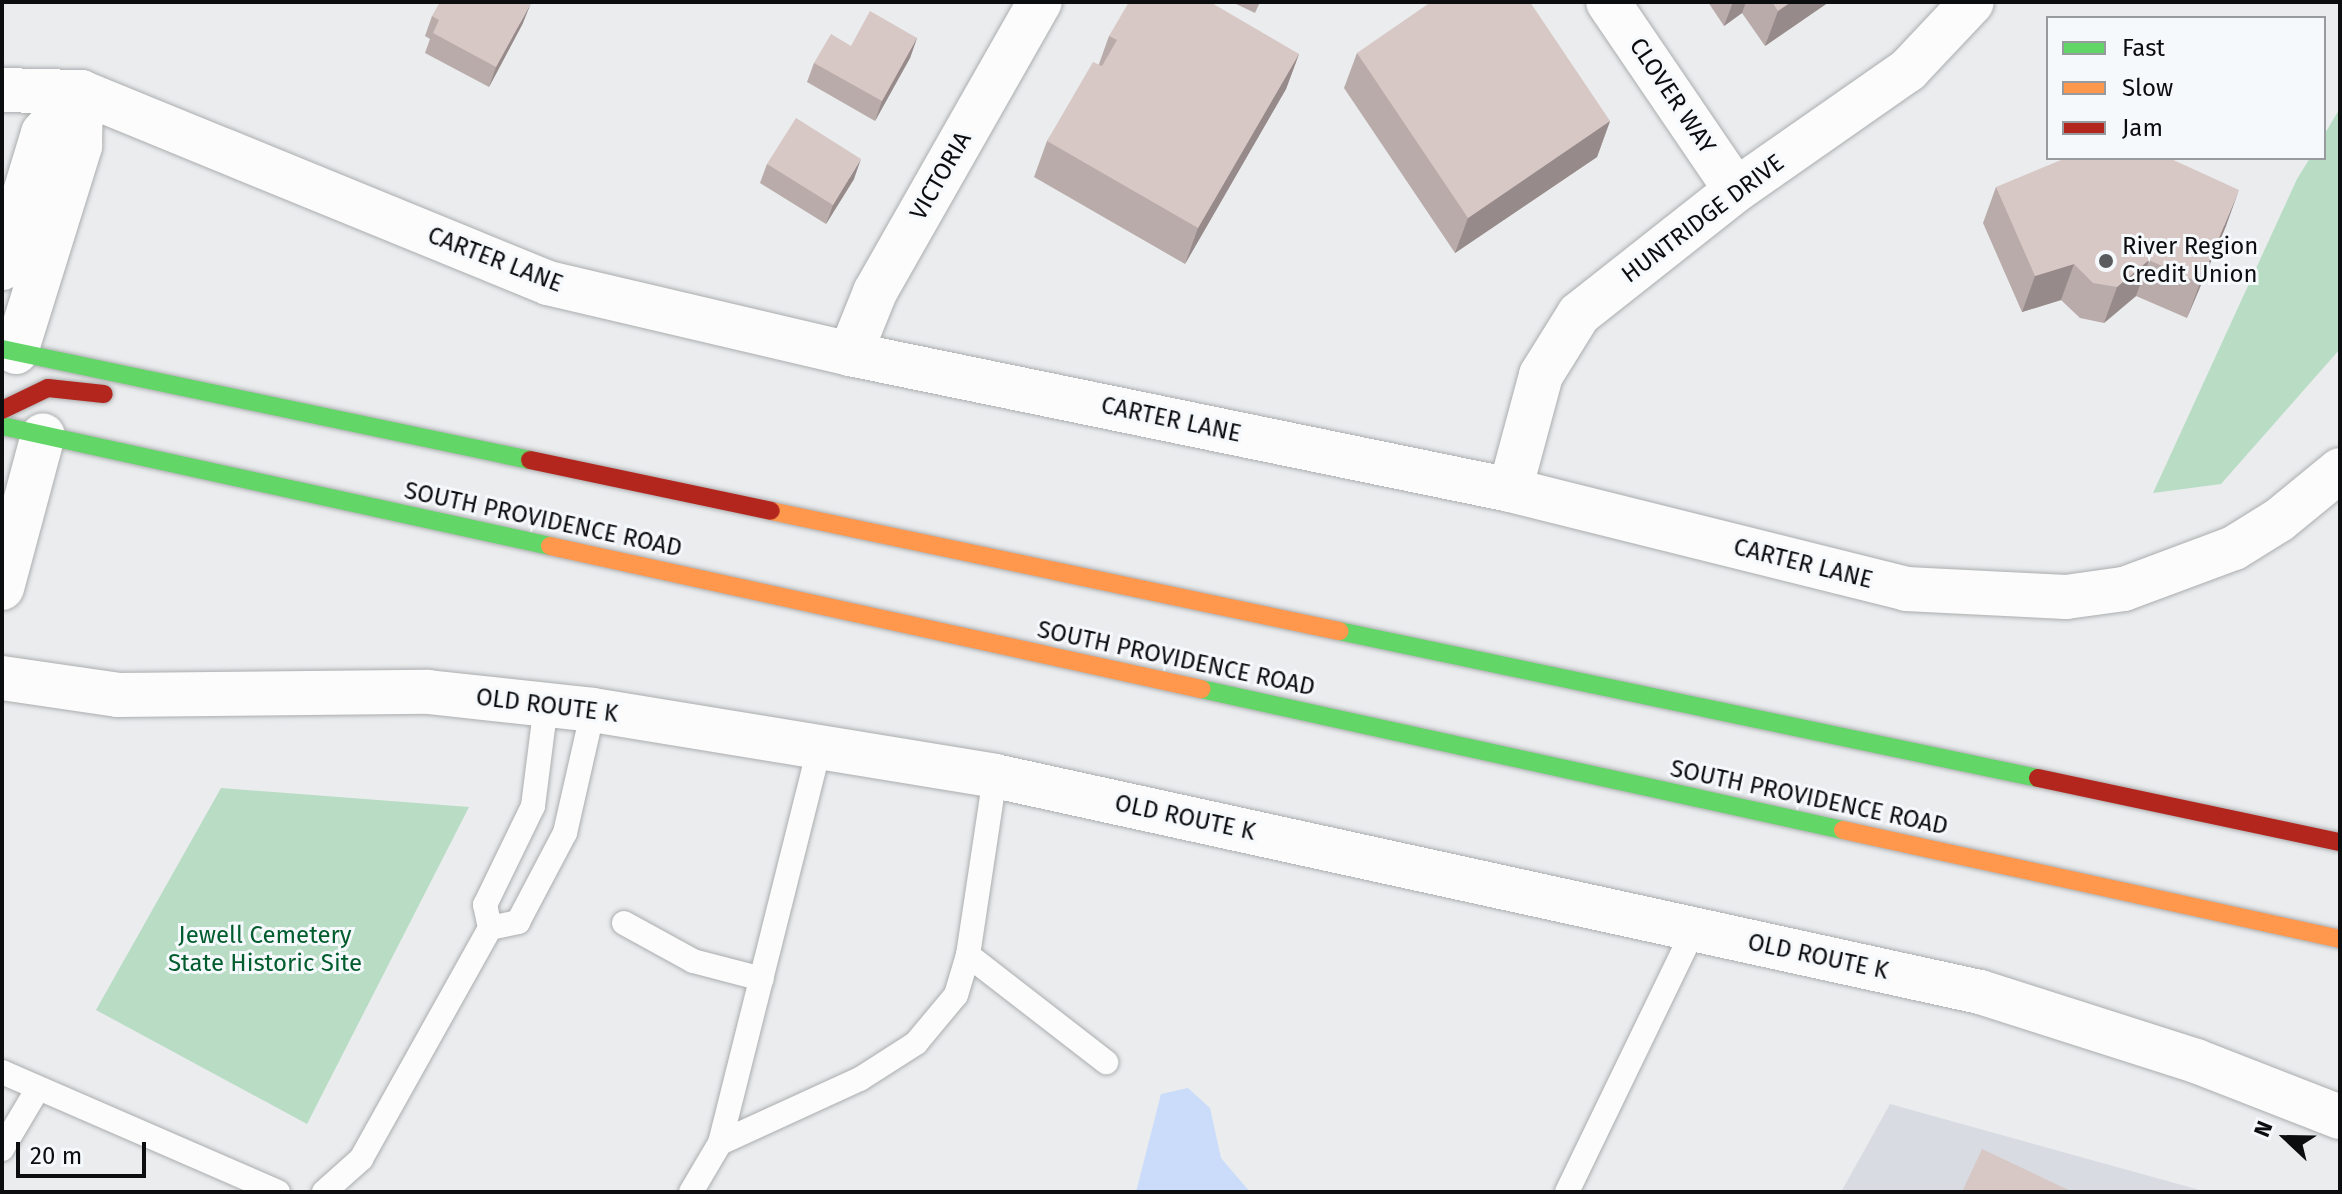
<!DOCTYPE html>
<html>
<head>
<meta charset="utf-8">
<style>
	body { margin:0 }
	#map { position:relative; width:2342px; height:1194px; overflow:hidden; background:#eaecee; font-family:"Fira Sans",sans-serif }
	div>[style] { position:absolute }
	.built>* { inset:0; background:#d8dce2 }
	.green>* { inset:0; background:#b9dcc5 }
	.water>* { inset:0; background:#cadcf9 }
	.roads { filter:drop-shadow(0 0 2px #abadae) drop-shadow(0 0 2px #abadae) }
	.lane>* { height:24px; margin:-12px; padding:0 12px; transform-origin:12px; border-radius:12px; background:#fcfcfc }
	.street>* { height:44px; margin:-22px; padding:0 22px; transform-origin:22px; border-radius:22px; background:#fcfcfc }
	.fast>* { height:18px; margin:-9px; padding:0 9px; transform-origin:9px; border-radius:9px; background:#63d668 }
	.slow>* { height:18px; margin:-9px; padding:0 9px; transform-origin:9px; border-radius:9px; background:#ff974d }
	.jam>* { height:18px; margin:-9px; padding:0 9px; transform-origin:9px; border-radius:9px; background:#b3261e }
	.wall>* { inset:0; background:#b9aba9 }
	.shaded-wall>* { inset:0; background:#968b8a }
	.building>* { inset:0; background:#d7c7c5 }
	.dots>* { width:22px; height:22px; translate:-50% -50%; box-sizing:border-box; border:4px solid #f6f9fc; border-radius:50% }
	span { translate:-50% -50%; white-space:nowrap; text-align:center; line-height:1.15; -webkit-text-stroke:6px #f6f9fc; paint-order:stroke }
	.street-label { font-size:24px; color:#0c0d0e }
	.poi-label { font-size:24px; color:#0c0d0e }
	.left { translate:0 -50%; text-align:left }
	.park-label { font-size:24px; color:#005c2d }
	.frame { position:absolute; inset:0; border:4px solid #0c0d0e; pointer-events:none }
	.legend { position:absolute; left:2046px; top:16px; width:280px; height:144px; box-sizing:border-box; background:#f6f9fc; border:2px solid #989b9d; margin:0; padding:10px 14px; list-style:none; font-size:24px; color:#0c0d0e }
	.legend li { display:flex; align-items:center; gap:16px; height:40px }
	.legend b { width:40px; border:2px solid #989b9d }
	.north { position:absolute; left:2246px; top:1098px; width:80px; height:80px; -webkit-text-stroke:6px #f6f9fc; paint-order:stroke; rotate:292deg; font-size:22px; font-weight:700; line-height:32px; text-align:center; color:#0c0d0e }
	.north::after { content:''; display:block; margin:auto; width:28px; height:36px; background:#0c0d0e; clip-path:polygon(50% 0,100% 100%,50% 72%,0 100%) }
	.scale { position:absolute; left:16px; top:1142px; width:130px; height:36px; box-sizing:border-box; border:4px solid #0c0d0e; border-top:0; padding-left:10px; font-size:24px; line-height:28px; white-space:nowrap; color:#0c0d0e; -webkit-text-stroke:6px #f6f9fc; paint-order:stroke }
</style>
</head>
<body>
<div id="map">
	<div class="built">
		<i style="clip-path:polygon(1890px 1104px,2207px 1192px,1841px 1192px)"></i>
	</div>
	<div class="green">
		<i style="clip-path:polygon(2340px 108px,2340px 349px,2221px 484px,2153px 493px,2297px 179px,2310px 158px,2324px 158px,2324px 135px)"></i>
		<i style="clip-path:polygon(221px 788px,469px 807px,307px 1124px,96px 1010px)"></i>
	</div>
	<div class="water">
		<i style="clip-path:polygon(1188px 1088px,1210px 1108px,1221px 1158px,1250px 1192px,1136px 1192px,1161px 1094px)"></i>
	</div>
	<div class="roads">
		<div class="lane">
			<i style="left:624px;top:923px;width:79px;rotate:28.8deg"></i>
			<i style="left:693px;top:961px;width:71px;rotate:14.6deg"></i>
			<i style="left:490px;top:928px;width:29px;rotate:-12deg"></i>
			<i style="left:518px;top:922px;width:101px;rotate:-62.2deg"></i>
			<i style="left:565px;top:833px;width:126px;rotate:-77.2deg"></i>
			<i style="left:968px;top:955px;width:175px;rotate:37.8deg"></i>
			<i style="left:2px;top:1072px;width:301px;rotate:23.5deg"></i>
			<i style="left:720px;top:1143px;width:154px;rotate:-24.6deg"></i>
			<i style="left:860px;top:1079px;width:67px;rotate:-32.7deg"></i>
			<i style="left:916px;top:1043px;width:62px;rotate:-50.2deg"></i>
			<i style="left:956px;top:995px;width:42px;rotate:-73.3deg"></i>
			<i style="left:968px;top:955px;width:181px;rotate:-81.4deg"></i>
			<i style="left:2px;top:1149px;width:69px;rotate:-59.3deg"></i>
			<i style="left:324px;top:1192px;width:50px;rotate:-41.7deg"></i>
			<i style="left:361px;top:1159px;width:265px;rotate:-60.8deg"></i>
			<i style="left:490px;top:928px;width:24px;rotate:-102deg"></i>
			<i style="left:485px;top:905px;width:110px;rotate:-64.1deg"></i>
			<i style="left:533px;top:806px;width:102px;rotate:-82.7deg"></i>
			<i style="left:691px;top:1192px;width:57px;rotate:-59.4deg"></i>
			<i style="left:720px;top:1143px;width:410px;rotate:-75.9deg"></i>
			<i style="left:1567px;top:1192px;width:290px;rotate:-64.2deg"></i>
		</div>
		<div class="street">
			<i style="left:1608px;top:2px;width:227px;rotate:55.8deg"></i>
			<i style="left:2px;top:90px;width:79px;rotate:1.5deg"></i>
			<i style="left:81px;top:92px;width:505px;rotate:22.24deg"></i>
			<i style="left:548px;top:283px;width:310px;rotate:13.2deg"></i>
			<i style="left:850px;top:354px;width:674px;rotate:11.64deg"></i>
			<i style="left:1510px;top:490px;width:408px;rotate:14deg"></i>
			<i style="left:1906px;top:589px;width:160px;rotate:2.9deg"></i>
			<i style="left:2066px;top:597px;width:59px;rotate:-7.9deg"></i>
			<i style="left:2124px;top:589px;width:117px;rotate:-20.4deg"></i>
			<i style="left:2234px;top:548px;width:53px;rotate:-31.9deg"></i>
			<i style="left:2279px;top:520px;width:79px;rotate:-39.3deg"></i>
			<i style="left:2px;top:268px;width:141px;rotate:-73.1deg"></i>
			<i style="left:43px;top:133px;width:56px;rotate:-47.2deg"></i>
			<i style="left:16px;top:352px;width:216px;rotate:-72.7deg"></i>
			<i style="left:80px;top:146px;width:54px;rotate:-88.9deg"></i>
			<i style="left:850px;top:354px;width:67px;rotate:-68deg"></i>
			<i style="left:875px;top:292px;width:334px;rotate:-60.4deg"></i>
			<i style="left:1510px;top:490px;width:119px;rotate:-74.9deg"></i>
			<i style="left:1541px;top:375px;width:72px;rotate:-58.1deg"></i>
			<i style="left:1579px;top:314px;width:200px;rotate:-38.3deg"></i>
			<i style="left:1736px;top:190px;width:210px;rotate:-34.9deg"></i>
			<i style="left:1908px;top:70px;width:93px;rotate:-46.7deg"></i>
			<i style="left:2px;top:588px;width:158px;rotate:-75deg"></i>
			<i style="left:2px;top:678px;width:117px;rotate:8.3deg"></i>
			<i style="left:118px;top:695px;width:310px;rotate:-0.6deg"></i>
			<i style="left:428px;top:692px;width:166px;rotate:6.2deg"></i>
			<i style="left:593px;top:710px;width:407px;rotate:9.3deg"></i>
			<i style="left:995px;top:776px;width:1008px;rotate:12.37deg"></i>
			<i style="left:1980px;top:992px;width:227px;rotate:17.7deg"></i>
			<i style="left:2196px;top:1061px;width:155px;rotate:21.3deg"></i>
		</div>
		<div class="fast">
			<i style="left:2px;top:349px;width:540px;rotate:11.87deg"></i>
			<i style="left:2px;top:426px;width:561px;rotate:12.35deg"></i>
			<i style="left:1339px;top:631px;width:714px;rotate:11.88deg"></i>
			<i style="left:1201px;top:689px;width:657px;rotate:12.39deg"></i>
		</div>
		<div class="slow">
			<i style="left:771px;top:511px;width:581px;rotate:11.93deg"></i>
			<i style="left:550px;top:546px;width:667px;rotate:12.39deg"></i>
			<i style="left:1843px;top:830px;width:509px;rotate:12.37deg"></i>
		</div>
		<div class="jam">
			<i style="left:2px;top:410px;width:51px;rotate:-25.6deg"></i>
			<i style="left:48px;top:388px;width:56px;rotate:6.1deg"></i>
			<i style="left:530px;top:460px;width:246px;rotate:11.9deg"></i>
			<i style="left:2038px;top:778px;width:309px;rotate:12deg"></i>
		</div>
	</div>
	<div class="wall">
		<i style="clip-path:polygon(1232px 2px,1260px 2px,1255px 13px)"></i>
		<i style="clip-path:polygon(1708px 2px,1829px 2px,1765px 46px,1742px 13px,1724px 26px)"></i>
		<i style="clip-path:polygon(432px 16px,523px 23px,489px 87px,425px 53px,430px 39px,425px 36px)"></i>
		<i style="clip-path:polygon(1109px 36px,1299px 54px,1286px 89px,1185px 264px,1034px 177px,1047px 141px,1099px 64px)"></i>
		<i style="clip-path:polygon(917px 38px,910px 58px,875px 121px,807px 82px,814px 63px,851px 46px)"></i>
		<i style="clip-path:polygon(1357px 53px,1610px 121px,1597px 157px,1455px 253px,1344px 88px)"></i>
		<i style="clip-path:polygon(767px 164px,854px 179px,826px 224px,760px 183px)"></i>
		<i style="clip-path:polygon(1996px 187px,2226px 226px,2187px 318px,2136px 296px,2104px 323px,2080px 318px,2061px 300px,2022px 312px,1983px 223px)"></i>
	</div>
	<div class="shaded-wall">
		<i style="clip-path:polygon(1733px 2px,1746px 2px,1742px 13px,1724px 26px)"></i>
		<i style="clip-path:polygon(1791px 2px,1829px 2px,1765px 46px,1778px 11px)"></i>
		<i style="clip-path:polygon(531px 3px,523px 23px,489px 87px,496px 67px)"></i>
		<i style="clip-path:polygon(917px 38px,910px 58px,875px 121px,882px 101px)"></i>
		<i style="clip-path:polygon(1299px 54px,1286px 89px,1185px 264px,1198px 228px)"></i>
		<i style="clip-path:polygon(1610px 121px,1597px 157px,1455px 253px,1468px 218px)"></i>
		<i style="clip-path:polygon(861px 159px,854px 179px,826px 224px,833px 205px)"></i>
		<i style="clip-path:polygon(2239px 190px,2226px 226px,2187px 318px,2200px 283px)"></i>
		<i style="clip-path:polygon(2149px 260px,2136px 296px,2104px 323px,2117px 287px)"></i>
		<i style="clip-path:polygon(2074px 264px,2061px 300px,2022px 312px,2035px 276px)"></i>
	</div>
	<div class="building">
		<i style="clip-path:polygon(440px 2px,529px 2px,531px 3px,496px 67px,433px 33px,439px 20px,432px 16px)"></i>
		<i style="clip-path:polygon(1129px 2px,1210px 2px,1299px 54px,1198px 228px,1047px 141px,1093px 62px,1102px 66px,1117px 40px,1109px 36px)"></i>
		<i style="clip-path:polygon(1431px 2px,1530px 2px,1610px 121px,1468px 218px,1357px 53px)"></i>
		<i style="clip-path:polygon(1772px 2px,1791px 2px,1778px 11px)"></i>
		<i style="clip-path:polygon(870px 11px,917px 38px,882px 101px,814px 63px,831px 34px,851px 46px)"></i>
		<i style="clip-path:polygon(796px 118px,861px 159px,833px 205px,767px 164px)"></i>
		<i style="clip-path:polygon(2066px 158px,2169px 158px,2239px 190px,2200px 283px,2149px 260px,2117px 287px,2093px 283px,2074px 264px,2035px 276px,1996px 187px)"></i>
		<i style="clip-path:polygon(1982px 1149px,2073px 1192px,1962px 1192px)"></i>
	</div>
	<div class="dots">
		<i style="left:2106px;top:261px;background:#5a5b5c"></i>
	</div>
	<div class="street-label">
		<span style="left:1672px;top:96px;rotate:56deg">CLOVER WAY</span>
		<span style="left:941px;top:176px;rotate:-60deg">VICTORIA</span>
		<span style="left:1703px;top:219px;rotate:-37deg">HUNTRIDGE DRIVE</span>
		<span style="left:495px;top:260px;rotate:21deg">CARTER LANE</span>
		<span style="left:1171px;top:420px;rotate:12deg">CARTER LANE</span>
		<span style="left:543px;top:520px;rotate:12deg">SOUTH PROVIDENCE ROAD</span>
		<span style="left:1803px;top:564px;rotate:14deg">CARTER LANE</span>
		<span style="left:1176px;top:659px;rotate:12deg">SOUTH PROVIDENCE ROAD</span>
		<span style="left:547px;top:706px;rotate:7deg">OLD ROUTE K</span>
		<span style="left:1809px;top:798px;rotate:12deg">SOUTH PROVIDENCE ROAD</span>
		<span style="left:1185px;top:818px;rotate:12deg">OLD ROUTE K</span>
		<span style="left:1818px;top:957px;rotate:12deg">OLD ROUTE K</span>
	</div>
	<div class="poi-label">
		<span class="left" style="left:2122px;top:261px">River Region<br>Credit Union</span>
	</div>
	<div class="park-label">
		<span style="left:265px;top:950px">Jewell Cemetery<br>State Historic Site</span>
	</div>
	<div class="frame"></div>
	<ul class="legend">
	<li><b style="height:10px;background:#63d668"></b>Fast</li>
	<li><b style="height:10px;background:#ff974d"></b>Slow</li>
	<li><b style="height:10px;background:#b3261e"></b>Jam</li>
	</ul>
	<div class="north">N</div>
	<div class="scale">20 m</div>
</div>
</body>
</html>
